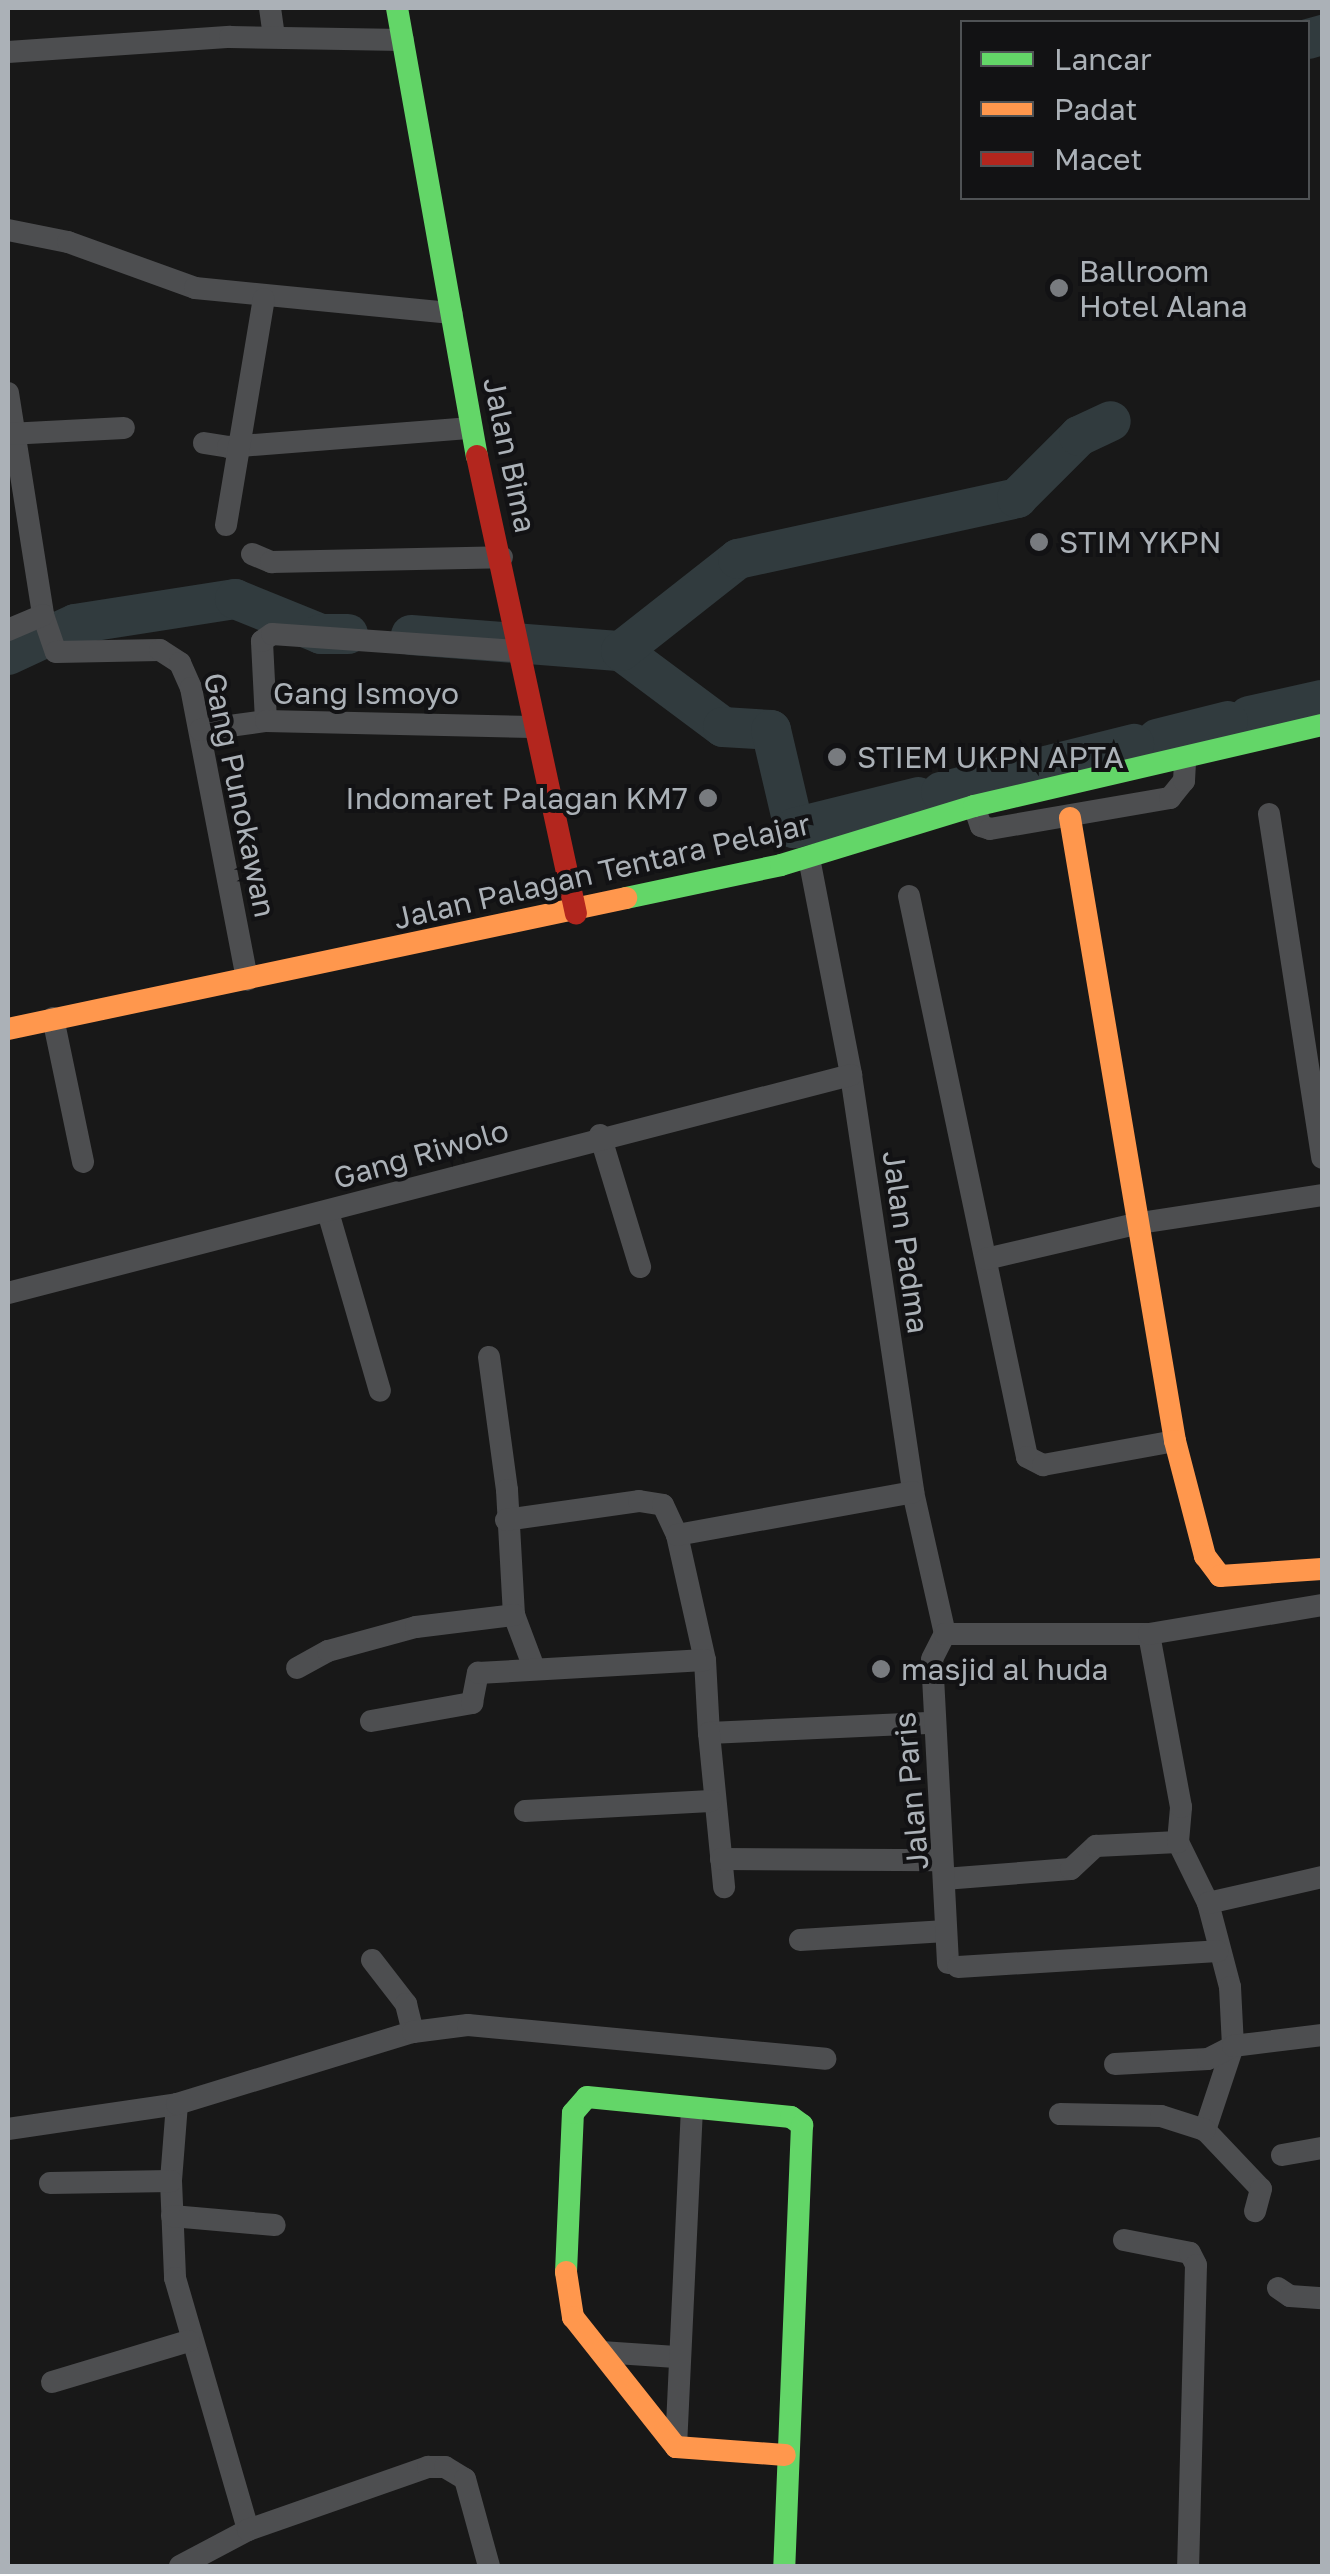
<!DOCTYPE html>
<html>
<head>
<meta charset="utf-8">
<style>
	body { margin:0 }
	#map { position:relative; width:1330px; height:2574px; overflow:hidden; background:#181818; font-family:"Golos Text",sans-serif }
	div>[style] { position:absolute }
	.river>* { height:40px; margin:-20px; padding:0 20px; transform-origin:20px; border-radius:20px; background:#313b3e }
	.street>* { height:22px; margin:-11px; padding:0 11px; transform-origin:11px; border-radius:11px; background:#4d4e50 }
	.fast>* { height:22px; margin:-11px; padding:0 11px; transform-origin:11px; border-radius:11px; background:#63d668 }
	.slow>* { height:22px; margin:-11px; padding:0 11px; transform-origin:11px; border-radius:11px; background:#ff974d }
	.jam>* { height:22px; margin:-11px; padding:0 11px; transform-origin:11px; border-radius:11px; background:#b3261e }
	.dots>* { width:28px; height:28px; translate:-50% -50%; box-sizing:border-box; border:5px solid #121214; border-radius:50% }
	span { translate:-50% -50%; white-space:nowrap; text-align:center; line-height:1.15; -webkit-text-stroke:8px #121214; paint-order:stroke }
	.poi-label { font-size:30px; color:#abb1b7 }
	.left { translate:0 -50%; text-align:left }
	.right { translate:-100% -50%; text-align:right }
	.street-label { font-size:30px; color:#abb1b7 }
	.frame { position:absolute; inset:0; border:10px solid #abb1b7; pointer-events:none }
	.legend { position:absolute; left:960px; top:20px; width:350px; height:180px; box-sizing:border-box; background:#121214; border:2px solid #4f5255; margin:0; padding:12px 18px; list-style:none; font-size:30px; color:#abb1b7 }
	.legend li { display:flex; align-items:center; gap:20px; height:50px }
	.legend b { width:50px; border:2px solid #4f5255 }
</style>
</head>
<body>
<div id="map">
	<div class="river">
		<i style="left:1308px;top:39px;width:15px;rotate:-16deg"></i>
		<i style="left:411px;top:635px;width:211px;rotate:4.4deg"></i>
		<i style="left:621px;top:651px;width:127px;rotate:36.7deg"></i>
		<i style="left:723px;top:727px;width:48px;rotate:3.6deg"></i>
		<i style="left:771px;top:730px;width:101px;rotate:76.8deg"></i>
		<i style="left:794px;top:828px;width:128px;rotate:-14deg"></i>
		<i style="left:621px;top:651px;width:149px;rotate:-38.2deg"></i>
		<i style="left:738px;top:559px;width:286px;rotate:-12.3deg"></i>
		<i style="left:1017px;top:498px;width:88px;rotate:-45deg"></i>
		<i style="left:1079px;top:436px;width:35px;rotate:-25deg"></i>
		<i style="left:8px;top:655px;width:74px;rotate:-24.8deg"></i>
		<i style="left:75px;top:624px;width:162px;rotate:-8.9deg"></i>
		<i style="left:235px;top:599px;width:93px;rotate:22.1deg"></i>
		<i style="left:321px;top:634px;width:27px"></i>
		<i style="left:1249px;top:716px;width:75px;rotate:-12.4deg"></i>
		<i style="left:1157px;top:739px;width:73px;rotate:-14.2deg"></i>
		<i style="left:941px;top:792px;width:199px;rotate:-14deg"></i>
	</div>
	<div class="street">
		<i style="left:270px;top:8px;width:29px;rotate:82deg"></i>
		<i style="left:8px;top:52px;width:223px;rotate:-3.9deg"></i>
		<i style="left:230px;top:37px;width:173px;rotate:1deg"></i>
		<i style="left:8px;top:230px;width:61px;rotate:11.3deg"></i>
		<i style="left:68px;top:242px;width:135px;rotate:19.9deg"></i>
		<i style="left:195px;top:288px;width:258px;rotate:5.6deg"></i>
		<i style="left:8px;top:393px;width:225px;rotate:81deg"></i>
		<i style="left:43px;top:615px;width:39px;rotate:71deg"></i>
		<i style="left:56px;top:652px;width:104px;rotate:-1.1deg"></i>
		<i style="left:160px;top:650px;width:24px;rotate:33deg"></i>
		<i style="left:180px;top:663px;width:27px;rotate:66deg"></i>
		<i style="left:191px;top:688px;width:297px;rotate:79.1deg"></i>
		<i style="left:8px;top:434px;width:116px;rotate:-3deg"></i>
		<i style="left:204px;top:443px;width:24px;rotate:9deg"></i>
		<i style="left:228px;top:447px;width:244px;rotate:-4.5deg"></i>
		<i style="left:226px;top:525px;width:229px;rotate:-80.5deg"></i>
		<i style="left:252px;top:554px;width:21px;rotate:23deg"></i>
		<i style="left:271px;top:562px;width:231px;rotate:-1.2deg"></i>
		<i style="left:8px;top:630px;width:38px;rotate:-23deg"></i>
		<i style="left:266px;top:721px;width:80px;rotate:-92.9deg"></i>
		<i style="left:262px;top:641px;width:12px;rotate:-35deg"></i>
		<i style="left:272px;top:634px;width:247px;rotate:4deg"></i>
		<i style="left:200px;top:730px;width:67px;rotate:-7.8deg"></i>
		<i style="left:266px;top:721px;width:266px;rotate:1.3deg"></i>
		<i style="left:974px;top:806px;width:21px;rotate:71deg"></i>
		<i style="left:981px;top:826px;width:9px;rotate:18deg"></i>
		<i style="left:990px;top:829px;width:183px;rotate:-9.8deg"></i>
		<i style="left:1170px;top:798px;width:22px;rotate:-51deg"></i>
		<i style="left:1184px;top:781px;width:21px;rotate:-87deg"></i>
		<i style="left:1269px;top:814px;width:348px;rotate:81.2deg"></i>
		<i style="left:809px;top:858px;width:221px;rotate:79deg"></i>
		<i style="left:851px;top:1075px;width:422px;rotate:81.5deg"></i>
		<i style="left:913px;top:1492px;width:146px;rotate:77.3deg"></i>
		<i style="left:909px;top:896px;width:573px;rotate:78.12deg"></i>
		<i style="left:1027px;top:1457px;width:18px;rotate:27deg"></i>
		<i style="left:1043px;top:1465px;width:134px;rotate:-10.3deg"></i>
		<i style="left:53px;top:1018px;width:147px;rotate:78.2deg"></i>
		<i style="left:600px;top:1135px;width:138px;rotate:73.1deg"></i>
		<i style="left:328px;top:1212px;width:186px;rotate:73.8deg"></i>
		<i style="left:986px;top:1259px;width:158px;rotate:-13.2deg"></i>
		<i style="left:1140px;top:1223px;width:184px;rotate:-8.7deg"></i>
		<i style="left:8px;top:1293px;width:871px;rotate:-14.5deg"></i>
		<i style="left:489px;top:1357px;width:134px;rotate:82.3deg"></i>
		<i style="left:507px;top:1490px;width:125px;rotate:86.8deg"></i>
		<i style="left:514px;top:1615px;width:57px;rotate:69.3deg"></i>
		<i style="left:506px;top:1520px;width:134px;rotate:-8.1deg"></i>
		<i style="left:639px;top:1501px;width:24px;rotate:9deg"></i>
		<i style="left:663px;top:1505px;width:33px;rotate:65deg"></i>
		<i style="left:677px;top:1535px;width:128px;rotate:77.4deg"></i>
		<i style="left:705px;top:1660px;width:73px;rotate:86.9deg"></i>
		<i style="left:709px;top:1733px;width:224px;rotate:-2.6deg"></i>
		<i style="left:677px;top:1535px;width:240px;rotate:-10.3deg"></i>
		<i style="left:297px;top:1668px;width:35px;rotate:-29deg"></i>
		<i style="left:328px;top:1651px;width:91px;rotate:-15.3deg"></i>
		<i style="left:416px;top:1627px;width:99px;rotate:-7deg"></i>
		<i style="left:371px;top:1721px;width:103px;rotate:-10.1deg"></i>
		<i style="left:472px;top:1703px;width:31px;rotate:-79deg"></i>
		<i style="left:478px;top:1673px;width:227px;rotate:-3.3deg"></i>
		<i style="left:709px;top:1733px;width:155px;rotate:84.4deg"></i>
		<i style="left:525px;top:1811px;width:186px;rotate:-3.1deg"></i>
		<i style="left:1178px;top:1842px;width:68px;rotate:63.8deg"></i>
		<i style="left:1208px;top:1903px;width:87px;rotate:75.3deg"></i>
		<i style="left:1230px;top:1987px;width:59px;rotate:87.1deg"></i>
		<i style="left:1233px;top:2046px;width:89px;rotate:108.4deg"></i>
		<i style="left:1205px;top:2130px;width:81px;rotate:46.5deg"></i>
		<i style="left:1261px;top:2189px;width:23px;rotate:105deg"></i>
		<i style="left:721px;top:1859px;width:221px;rotate:0.3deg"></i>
		<i style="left:944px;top:1879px;width:127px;rotate:-4.5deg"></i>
		<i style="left:1071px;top:1869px;width:34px;rotate:-43deg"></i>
		<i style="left:1096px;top:1846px;width:82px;rotate:-2.8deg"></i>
		<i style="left:1178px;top:1842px;width:35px;rotate:-85deg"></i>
		<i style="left:1181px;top:1807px;width:176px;rotate:-100.5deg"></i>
		<i style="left:1208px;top:1903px;width:117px;rotate:-12.8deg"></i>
		<i style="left:800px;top:1940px;width:146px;rotate:-3.5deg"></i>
		<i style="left:372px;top:1960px;width:56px;rotate:52.3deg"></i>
		<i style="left:406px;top:2004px;width:29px;rotate:76deg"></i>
		<i style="left:948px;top:1963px;width:304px;rotate:-93deg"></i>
		<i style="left:932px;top:1659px;width:28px;rotate:-63deg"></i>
		<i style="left:945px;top:1634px;width:204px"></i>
		<i style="left:1149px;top:1634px;width:175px;rotate:-9.5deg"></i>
		<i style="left:958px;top:1967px;width:260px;rotate:-3.5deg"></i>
		<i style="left:1115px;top:2064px;width:93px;rotate:-3.1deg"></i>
		<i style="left:1208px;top:2059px;width:28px;rotate:-27deg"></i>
		<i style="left:1233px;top:2046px;width:90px;rotate:-7deg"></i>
		<i style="left:177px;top:2104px;width:77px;rotate:94.5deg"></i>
		<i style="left:171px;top:2181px;width:97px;rotate:87.6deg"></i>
		<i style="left:175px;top:2278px;width:262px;rotate:73.8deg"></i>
		<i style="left:1060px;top:2114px;width:101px;rotate:1.1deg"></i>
		<i style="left:1161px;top:2116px;width:46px;rotate:17.7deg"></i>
		<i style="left:8px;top:2129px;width:171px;rotate:-8.4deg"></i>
		<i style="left:177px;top:2104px;width:247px;rotate:-17deg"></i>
		<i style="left:413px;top:2032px;width:55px;rotate:-7.3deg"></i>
		<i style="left:468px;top:2025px;width:359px;rotate:5.4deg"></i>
		<i style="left:1282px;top:2155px;width:41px;rotate:-9.9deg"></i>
		<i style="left:50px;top:2183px;width:121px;rotate:-0.9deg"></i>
		<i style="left:172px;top:2216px;width:103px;rotate:5deg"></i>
		<i style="left:1124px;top:2240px;width:67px;rotate:11.1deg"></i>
		<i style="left:1190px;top:2253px;width:13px;rotate:63deg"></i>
		<i style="left:1196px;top:2265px;width:301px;rotate:91.5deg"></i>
		<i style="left:1278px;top:2288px;width:14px;rotate:34deg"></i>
		<i style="left:1290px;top:2296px;width:32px;rotate:4deg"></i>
		<i style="left:601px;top:2352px;width:75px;rotate:3.8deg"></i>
		<i style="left:52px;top:2382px;width:143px;rotate:-16.7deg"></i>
		<i style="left:676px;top:2447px;width:337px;rotate:-87.3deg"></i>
		<i style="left:180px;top:2566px;width:77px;rotate:-27.9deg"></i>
		<i style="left:248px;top:2530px;width:191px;rotate:-19.3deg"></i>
		<i style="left:428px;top:2467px;width:17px"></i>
		<i style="left:445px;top:2467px;width:23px;rotate:31deg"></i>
		<i style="left:465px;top:2479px;width:90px;rotate:74.6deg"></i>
	</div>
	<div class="fast">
		<i style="left:397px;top:8px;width:455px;rotate:79.9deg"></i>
		<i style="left:626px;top:898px;width:158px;rotate:-12deg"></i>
		<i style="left:781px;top:865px;width:202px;rotate:-17deg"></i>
		<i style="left:974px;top:806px;width:357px;rotate:-13.1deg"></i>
		<i style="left:566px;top:2272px;width:159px;rotate:-87.5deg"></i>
		<i style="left:573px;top:2113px;width:21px;rotate:-49deg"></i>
		<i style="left:587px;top:2097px;width:205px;rotate:5.6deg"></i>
		<i style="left:791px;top:2117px;width:14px;rotate:36deg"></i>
		<i style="left:802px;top:2125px;width:441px;rotate:92.3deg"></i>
	</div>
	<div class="slow">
		<i style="left:1070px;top:818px;width:632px;rotate:80.43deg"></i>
		<i style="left:1175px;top:1441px;width:119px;rotate:75.4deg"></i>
		<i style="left:1205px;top:1556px;width:25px;rotate:53deg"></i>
		<i style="left:1220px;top:1576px;width:102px;rotate:-3.9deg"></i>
		<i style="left:8px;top:1029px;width:632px;rotate:-11.97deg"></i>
		<i style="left:566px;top:2272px;width:46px;rotate:81.2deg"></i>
		<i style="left:573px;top:2317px;width:166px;rotate:51.6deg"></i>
		<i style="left:676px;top:2447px;width:109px;rotate:4.2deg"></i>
	</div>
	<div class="jam">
		<i style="left:477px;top:456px;width:468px;rotate:77.8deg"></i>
	</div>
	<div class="dots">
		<i style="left:1059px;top:288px;background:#787b7f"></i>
		<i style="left:1039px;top:542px;background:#787b7f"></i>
		<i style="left:837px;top:757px;background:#787b7f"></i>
		<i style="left:708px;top:798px;background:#787b7f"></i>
		<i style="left:881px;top:1669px;background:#787b7f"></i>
	</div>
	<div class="poi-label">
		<span class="left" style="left:1079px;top:288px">Ballroom<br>Hotel Alana</span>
		<span class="left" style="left:1059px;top:542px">STIM YKPN</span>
		<span class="left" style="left:857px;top:757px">STIEM UKPN APTA</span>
		<span class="right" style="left:688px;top:798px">Indomaret Palagan KM7</span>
		<span class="left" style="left:901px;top:1669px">masjid al huda</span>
	</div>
	<div class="street-label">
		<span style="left:510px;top:455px;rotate:78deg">Jalan Bima</span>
		<span style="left:366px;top:693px">Gang Ismoyo</span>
		<span style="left:240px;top:795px;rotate:78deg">Gang Punokawan</span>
		<span style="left:602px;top:871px;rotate:-13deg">Jalan Palagan Tentara Pelajar</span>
		<span style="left:421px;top:1154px;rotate:-16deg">Gang Riwolo</span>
		<span style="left:906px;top:1242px;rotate:82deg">Jalan Padma</span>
		<span style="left:911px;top:1791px;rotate:-95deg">Jalan Paris</span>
	</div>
	<div class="frame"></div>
	<ul class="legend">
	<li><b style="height:12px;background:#63d668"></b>Lancar</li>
	<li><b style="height:12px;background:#ff974d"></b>Padat</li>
	<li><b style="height:12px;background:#b3261e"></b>Macet</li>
	</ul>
</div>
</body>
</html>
